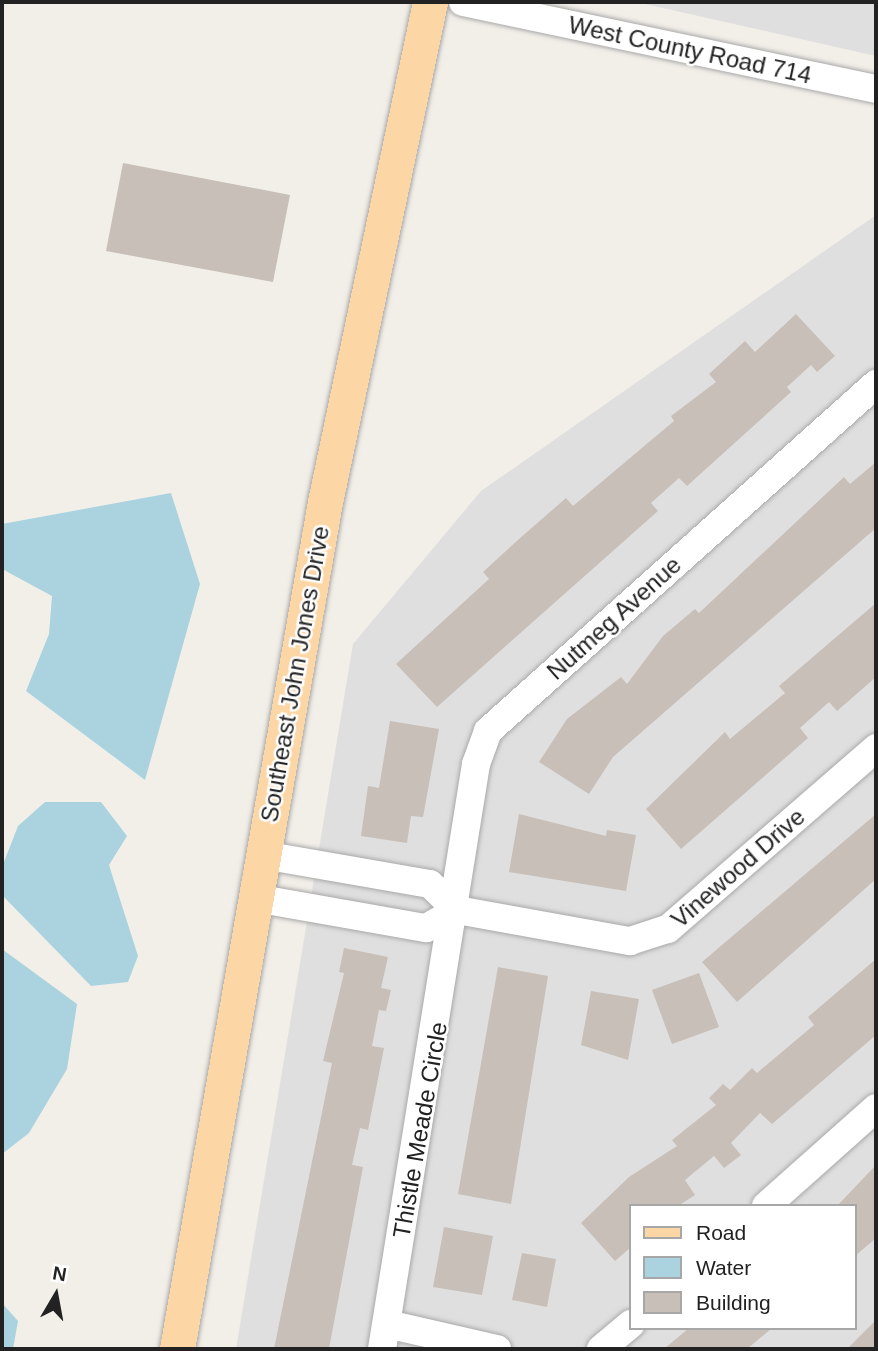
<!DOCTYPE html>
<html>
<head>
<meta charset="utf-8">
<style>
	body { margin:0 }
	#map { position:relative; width:878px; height:1351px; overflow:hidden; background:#f2efe9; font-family:Arial,sans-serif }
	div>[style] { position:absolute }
	.residential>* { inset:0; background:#e0dfdf }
	.water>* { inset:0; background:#aad3df }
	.building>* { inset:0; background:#c7bfb8 }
	.roads { filter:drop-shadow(0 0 2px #a9a9a9) drop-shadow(0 0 2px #a9a9a9) }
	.minor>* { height:28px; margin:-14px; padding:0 14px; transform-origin:14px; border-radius:14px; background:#fff }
	.major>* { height:35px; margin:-17.5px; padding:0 17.5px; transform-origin:17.5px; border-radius:17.5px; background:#fcd6a4 }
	span { translate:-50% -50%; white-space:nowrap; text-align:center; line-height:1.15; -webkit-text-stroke:5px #fff; paint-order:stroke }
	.street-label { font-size:24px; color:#222 }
	.frame { position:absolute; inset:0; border:4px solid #222; pointer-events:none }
	.legend { position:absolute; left:629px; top:1204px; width:228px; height:126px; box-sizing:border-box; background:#fff; border:2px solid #a7a7a7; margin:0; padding:9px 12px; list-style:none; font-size:21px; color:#222 }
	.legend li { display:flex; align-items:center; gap:14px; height:35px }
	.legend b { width:35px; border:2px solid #a7a7a7 }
	.north { position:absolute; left:21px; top:1260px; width:70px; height:70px; -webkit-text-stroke:5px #fff; paint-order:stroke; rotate:10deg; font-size:19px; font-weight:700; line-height:28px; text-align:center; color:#222 }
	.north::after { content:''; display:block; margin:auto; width:24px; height:32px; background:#222; clip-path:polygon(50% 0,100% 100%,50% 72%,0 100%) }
</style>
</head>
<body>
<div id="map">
	<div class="residential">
		<i style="clip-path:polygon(636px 2px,876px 2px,876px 56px)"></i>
		<i style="clip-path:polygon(evenodd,876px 215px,876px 1349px,236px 1349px,353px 644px,481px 491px,876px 215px,631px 1206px,855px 1206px,855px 1328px,631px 1328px,631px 1206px)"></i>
	</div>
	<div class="water">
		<i style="clip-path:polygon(171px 493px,200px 584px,145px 780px,26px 691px,49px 634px,52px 596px,2px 569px,2px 524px)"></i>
		<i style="clip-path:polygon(45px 802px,101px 802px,127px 836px,109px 865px,138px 956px,128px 982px,91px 986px,2px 895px,2px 867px,18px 826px)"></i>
		<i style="clip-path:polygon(2px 949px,77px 1004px,67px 1069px,29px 1133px,2px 1154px)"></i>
		<i style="clip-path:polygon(2px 1303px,18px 1321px,13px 1349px,2px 1349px)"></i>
	</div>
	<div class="building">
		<i style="clip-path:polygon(123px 163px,290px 195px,273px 282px,106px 251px)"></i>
		<i style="clip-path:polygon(796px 314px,835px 356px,817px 372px,811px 365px,787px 387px,791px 392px,687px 486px,679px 478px,651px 503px,658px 511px,437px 707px,396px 664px,489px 579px,483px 572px,519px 539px,566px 498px,573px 506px,674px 421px,671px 416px,716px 382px,709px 374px,745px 341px,755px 352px)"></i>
		<i style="clip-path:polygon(876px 462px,876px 528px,613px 757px,589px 794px,539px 762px,567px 719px,621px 677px,627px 684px,663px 636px,695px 609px,699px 613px,844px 477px,850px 484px)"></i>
		<i style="clip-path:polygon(876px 603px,876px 677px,837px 711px,829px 702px,800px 728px,808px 738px,681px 849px,646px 809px,725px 732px,730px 739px,785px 693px,779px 686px)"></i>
		<i style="clip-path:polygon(390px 721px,439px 729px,423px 817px,411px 816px,407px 843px,361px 836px,368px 786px,379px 788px)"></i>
		<i style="clip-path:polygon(519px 814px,606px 836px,607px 830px,636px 835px,626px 891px,509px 872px)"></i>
		<i style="clip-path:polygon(876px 814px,876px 879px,737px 1002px,702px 962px)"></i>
		<i style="clip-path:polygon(344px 948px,388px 957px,381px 988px,391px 990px,386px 1011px,379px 1010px,372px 1046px,384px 1048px,368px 1130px,360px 1128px,352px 1165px,363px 1167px,329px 1349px,274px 1349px,332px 1063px,323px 1061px,344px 973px,339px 972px)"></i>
		<i style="clip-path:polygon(876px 959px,876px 1035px,772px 1124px,760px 1113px,731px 1143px,741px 1155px,724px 1168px,714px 1156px,685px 1180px,695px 1195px,678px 1206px,631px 1206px,631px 1247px,615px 1261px,581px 1223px,629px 1177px,677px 1146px,672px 1140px,716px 1105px,709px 1098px,723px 1084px,730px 1090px,752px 1068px,757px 1073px,814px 1025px,808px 1017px)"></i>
		<i style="clip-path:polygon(498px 967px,548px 976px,511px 1204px,458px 1194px)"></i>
		<i style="clip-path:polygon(699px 973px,719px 1027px,672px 1044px,652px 990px)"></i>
		<i style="clip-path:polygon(591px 991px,639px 999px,628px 1060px,581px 1045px)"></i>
		<i style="clip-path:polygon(876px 1165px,876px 1238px,855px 1256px,855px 1206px,837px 1206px)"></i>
		<i style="clip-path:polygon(444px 1227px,493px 1236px,482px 1295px,433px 1287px)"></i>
		<i style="clip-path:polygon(522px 1253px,556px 1259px,547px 1307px,512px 1300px)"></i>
		<i style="clip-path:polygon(876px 1320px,876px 1349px,847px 1349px)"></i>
		<i style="clip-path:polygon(689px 1328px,772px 1328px,747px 1349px,664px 1349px)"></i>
	</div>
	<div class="roads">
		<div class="minor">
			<i style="left:463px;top:2px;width:422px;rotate:11.9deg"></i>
			<i style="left:263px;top:855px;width:169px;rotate:9.9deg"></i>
			<i style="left:430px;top:884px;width:37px;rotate:44deg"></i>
			<i style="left:457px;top:910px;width:176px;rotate:10.2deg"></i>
			<i style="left:630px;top:941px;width:40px;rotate:-18deg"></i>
			<i style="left:668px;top:929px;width:276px;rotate:-41deg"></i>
			<i style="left:255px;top:898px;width:174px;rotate:10deg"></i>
			<i style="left:426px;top:928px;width:36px;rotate:-30deg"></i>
			<i style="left:766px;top:1206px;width:147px;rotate:-41.7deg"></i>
			<i style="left:387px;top:1324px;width:113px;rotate:12.8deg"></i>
			<i style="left:382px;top:1349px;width:593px;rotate:-80.87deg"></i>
			<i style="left:476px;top:764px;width:35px;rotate:-70deg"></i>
			<i style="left:488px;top:731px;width:521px;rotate:-41.81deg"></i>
			<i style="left:601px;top:1349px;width:39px;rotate:-40deg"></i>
		</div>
		<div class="major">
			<i style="left:177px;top:1349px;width:860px;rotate:-80.09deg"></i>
			<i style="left:325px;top:502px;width:511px;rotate:-78.14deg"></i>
		</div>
	</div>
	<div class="street-label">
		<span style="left:690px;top:50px;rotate:12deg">West County Road 714</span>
		<span style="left:614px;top:618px;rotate:-42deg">Nutmeg Avenue</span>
		<span style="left:295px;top:674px;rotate:-80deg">Southeast John Jones Drive</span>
		<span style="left:738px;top:868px;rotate:-41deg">Vinewood Drive</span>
		<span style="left:420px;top:1130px;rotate:-80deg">Thistle Meade Circle</span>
	</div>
	<div class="frame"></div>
	<ul class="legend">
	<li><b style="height:9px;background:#fcd6a4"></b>Road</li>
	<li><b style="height:19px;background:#aad3df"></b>Water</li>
	<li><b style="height:19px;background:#c7bfb8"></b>Building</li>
	</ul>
	<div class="north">N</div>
</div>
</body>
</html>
